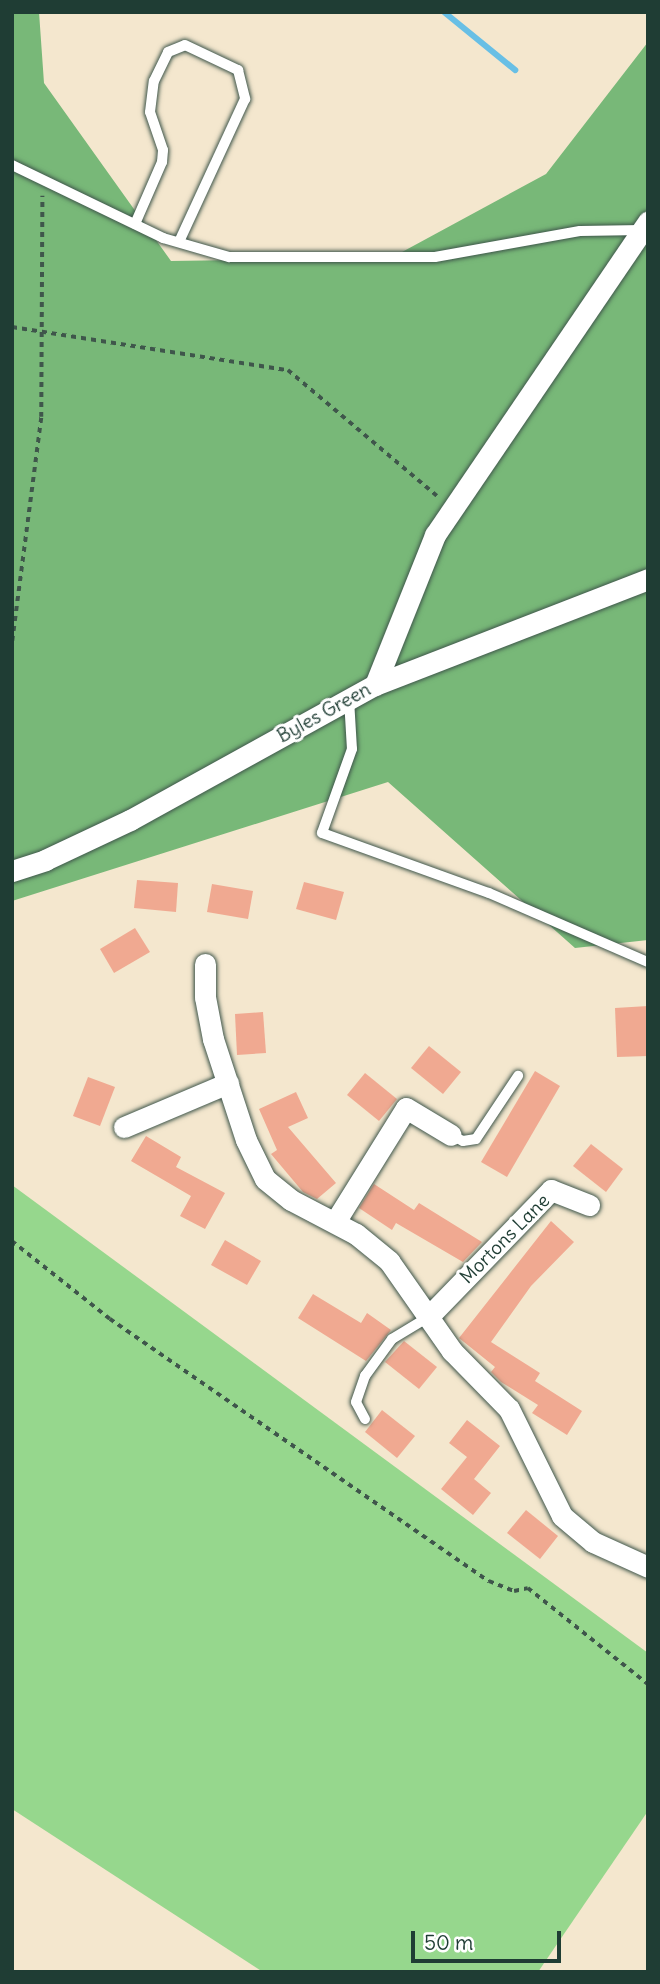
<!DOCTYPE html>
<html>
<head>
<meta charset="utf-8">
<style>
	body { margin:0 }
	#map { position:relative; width:660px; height:1984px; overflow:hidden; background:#f4e7ce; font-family:Delius,sans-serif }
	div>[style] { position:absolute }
	.green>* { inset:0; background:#96d78d }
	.forest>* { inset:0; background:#78b878 }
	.stream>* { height:6px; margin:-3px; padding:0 3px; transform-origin:3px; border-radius:3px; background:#68bfe5 }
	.building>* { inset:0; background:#f0a991 }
	.path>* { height:3.5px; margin-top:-1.75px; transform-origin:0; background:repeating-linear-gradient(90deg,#3f564b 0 5px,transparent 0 10px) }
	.roads { filter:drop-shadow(0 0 2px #3f564b) drop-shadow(0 0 2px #3f564b) }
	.lane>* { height:10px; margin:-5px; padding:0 5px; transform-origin:5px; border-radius:5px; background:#fff }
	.street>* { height:21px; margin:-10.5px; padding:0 10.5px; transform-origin:10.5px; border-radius:10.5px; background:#fff }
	span { translate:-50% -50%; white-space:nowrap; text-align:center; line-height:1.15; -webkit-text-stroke:6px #fff; paint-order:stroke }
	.street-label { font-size:19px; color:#1f3d34 }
	.frame { position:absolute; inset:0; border:14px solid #1f3d34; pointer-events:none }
	.scale { position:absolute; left:411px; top:1931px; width:150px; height:32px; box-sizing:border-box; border:4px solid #1f3d34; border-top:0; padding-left:9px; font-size:21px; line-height:24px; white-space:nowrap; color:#1f3d34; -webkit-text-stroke:5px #fff; paint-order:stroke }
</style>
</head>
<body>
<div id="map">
	<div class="green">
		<i style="clip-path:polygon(12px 1185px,648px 1653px,648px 1811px,538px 1972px,263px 1972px,12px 1809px)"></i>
	</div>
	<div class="forest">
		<i style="clip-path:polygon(12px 12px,39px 12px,44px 83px,171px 261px,391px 258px,546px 174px,648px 42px,648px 940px,575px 948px,388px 782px,12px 901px)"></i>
	</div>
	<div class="stream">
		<i style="left:444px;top:12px;width:92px;rotate:39.2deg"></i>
	</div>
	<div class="building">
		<i style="clip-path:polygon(137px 880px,178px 883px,176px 912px,134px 908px)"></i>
		<i style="clip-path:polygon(304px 882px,344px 892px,336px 920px,296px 909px)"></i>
		<i style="clip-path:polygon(212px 884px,253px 891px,248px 919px,207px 912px)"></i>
		<i style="clip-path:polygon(135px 928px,150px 952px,114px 973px,100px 949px)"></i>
		<i style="clip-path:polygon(648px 1006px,648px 1056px,617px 1057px,615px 1008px)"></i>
		<i style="clip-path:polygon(263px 1012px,266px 1053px,237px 1055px,235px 1014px)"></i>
		<i style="clip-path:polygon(429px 1046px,461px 1072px,443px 1094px,411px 1068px)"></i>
		<i style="clip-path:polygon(535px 1071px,560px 1086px,507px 1177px,481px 1162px)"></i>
		<i style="clip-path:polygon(365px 1073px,397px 1099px,379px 1121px,347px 1095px)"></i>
		<i style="clip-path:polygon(88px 1077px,115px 1087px,100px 1126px,73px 1116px)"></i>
		<i style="clip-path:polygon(296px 1092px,308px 1118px,288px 1127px,336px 1183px,317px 1199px,303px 1192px,271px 1154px,277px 1150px,259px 1109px)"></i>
		<i style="clip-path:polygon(146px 1136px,181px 1157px,176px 1167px,225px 1193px,205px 1229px,180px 1216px,191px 1196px,131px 1161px)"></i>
		<i style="clip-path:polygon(591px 1144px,623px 1169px,606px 1192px,573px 1166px)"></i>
		<i style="clip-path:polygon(374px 1184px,414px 1210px,419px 1203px,482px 1242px,463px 1262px,396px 1223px,392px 1230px,359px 1208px)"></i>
		<i style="clip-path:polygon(551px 1221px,574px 1242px,531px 1286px,491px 1342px,540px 1373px,535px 1381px,582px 1411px,567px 1435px,532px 1413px,538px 1405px,501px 1382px,491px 1372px,495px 1367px,459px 1338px)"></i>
		<i style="clip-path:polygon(225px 1240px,261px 1261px,247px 1285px,211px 1265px)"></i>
		<i style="clip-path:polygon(313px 1294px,361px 1323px,367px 1313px,391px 1330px,366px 1361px,298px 1318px)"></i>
		<i style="clip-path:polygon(404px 1341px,437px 1367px,419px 1389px,385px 1362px)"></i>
		<i style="clip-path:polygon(382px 1410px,415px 1436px,397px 1458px,365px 1432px)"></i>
		<i style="clip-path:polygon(467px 1420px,500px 1446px,474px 1479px,491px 1493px,473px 1515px,441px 1489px,467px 1457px,449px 1443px)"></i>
		<i style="clip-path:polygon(526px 1510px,558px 1536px,540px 1559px,507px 1533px)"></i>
	</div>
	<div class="path">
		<i style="left:12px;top:327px;width:279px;rotate:8.9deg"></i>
		<i style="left:288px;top:370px;width:195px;rotate:40.2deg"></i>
		<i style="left:12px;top:641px;width:226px;rotate:-82.6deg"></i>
		<i style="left:41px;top:417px;width:221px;rotate:-89.7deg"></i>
		<i style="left:12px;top:1241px;width:125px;rotate:38.5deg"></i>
		<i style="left:110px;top:1319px;width:461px;rotate:34.7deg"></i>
		<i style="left:489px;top:1581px;width:27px;rotate:22deg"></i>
		<i style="left:514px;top:1591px;width:14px;rotate:-12deg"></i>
		<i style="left:528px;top:1588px;width:154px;rotate:38.7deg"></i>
	</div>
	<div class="roads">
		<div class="lane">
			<i style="left:12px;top:165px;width:168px;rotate:25.8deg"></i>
			<i style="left:163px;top:238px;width:69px;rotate:16.1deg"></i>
			<i style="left:229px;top:257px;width:206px"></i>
			<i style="left:435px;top:257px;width:147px;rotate:-10.2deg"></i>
			<i style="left:580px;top:231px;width:62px;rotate:-0.9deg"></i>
			<i style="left:135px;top:224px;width:68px;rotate:-66.5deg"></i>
			<i style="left:162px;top:162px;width:12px;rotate:-85deg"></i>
			<i style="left:163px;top:150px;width:40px;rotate:-108.9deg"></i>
			<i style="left:150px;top:112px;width:31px;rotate:-83deg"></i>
			<i style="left:154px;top:81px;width:32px;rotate:-64deg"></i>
			<i style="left:168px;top:52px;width:18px;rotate:-22deg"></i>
			<i style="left:185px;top:45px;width:59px;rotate:25.3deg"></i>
			<i style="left:238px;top:70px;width:30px;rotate:76deg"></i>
			<i style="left:245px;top:99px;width:157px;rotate:114.8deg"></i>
			<i style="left:349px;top:699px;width:50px;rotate:86.6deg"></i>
			<i style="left:352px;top:749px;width:89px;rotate:109.7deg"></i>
			<i style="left:322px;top:833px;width:177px;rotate:19.8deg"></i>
			<i style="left:489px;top:893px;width:173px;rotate:23.5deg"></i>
			<i style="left:451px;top:1135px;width:13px;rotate:27deg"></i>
			<i style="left:463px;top:1141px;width:13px;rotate:-9deg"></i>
			<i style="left:476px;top:1139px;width:76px;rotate:-56.3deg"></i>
			<i style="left:365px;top:1419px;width:19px;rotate:-118deg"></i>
			<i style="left:356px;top:1402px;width:28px;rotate:-71deg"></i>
			<i style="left:365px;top:1376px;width:46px;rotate:-53.9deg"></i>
			<i style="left:392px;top:1339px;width:44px;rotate:-31.2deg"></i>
		</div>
		<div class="street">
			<i style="left:375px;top:685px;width:162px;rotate:-68.2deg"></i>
			<i style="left:435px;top:535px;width:379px;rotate:-55.8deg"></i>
			<i style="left:12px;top:871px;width:35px;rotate:-18deg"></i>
			<i style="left:45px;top:860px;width:94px;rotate:-25.2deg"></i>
			<i style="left:130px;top:820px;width:280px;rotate:-28.9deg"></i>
			<i style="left:375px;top:685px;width:293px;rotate:-21.2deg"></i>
			<i style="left:205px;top:964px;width:33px;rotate:90deg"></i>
			<i style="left:205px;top:997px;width:43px;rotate:79.2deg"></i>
			<i style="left:213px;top:1039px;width:106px;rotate:71.9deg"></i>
			<i style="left:246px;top:1140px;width:43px;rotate:64deg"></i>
			<i style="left:265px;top:1179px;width:33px;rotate:39deg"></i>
			<i style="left:291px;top:1200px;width:73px;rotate:27.6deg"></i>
			<i style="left:356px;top:1234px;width:43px;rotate:39.3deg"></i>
			<i style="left:389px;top:1261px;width:110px;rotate:55deg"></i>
			<i style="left:452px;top:1351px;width:81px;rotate:45.5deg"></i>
			<i style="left:509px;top:1409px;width:119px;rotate:63.6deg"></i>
			<i style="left:562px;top:1516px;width:40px;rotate:40deg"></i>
			<i style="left:593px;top:1542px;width:60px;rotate:24.4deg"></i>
			<i style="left:124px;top:1127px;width:113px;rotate:-22.9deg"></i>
			<i style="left:335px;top:1222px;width:134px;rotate:-58.1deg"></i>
			<i style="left:406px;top:1108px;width:52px;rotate:31deg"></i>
			<i style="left:430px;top:1315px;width:174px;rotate:-45.9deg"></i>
			<i style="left:551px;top:1190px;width:41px;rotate:21.5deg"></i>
		</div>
	</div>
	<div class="street-label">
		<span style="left:324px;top:713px;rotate:-29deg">Byles Green</span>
		<span style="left:505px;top:1239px;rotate:-45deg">Mortons Lane</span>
	</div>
	<div class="frame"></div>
	<div class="scale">50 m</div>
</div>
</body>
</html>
